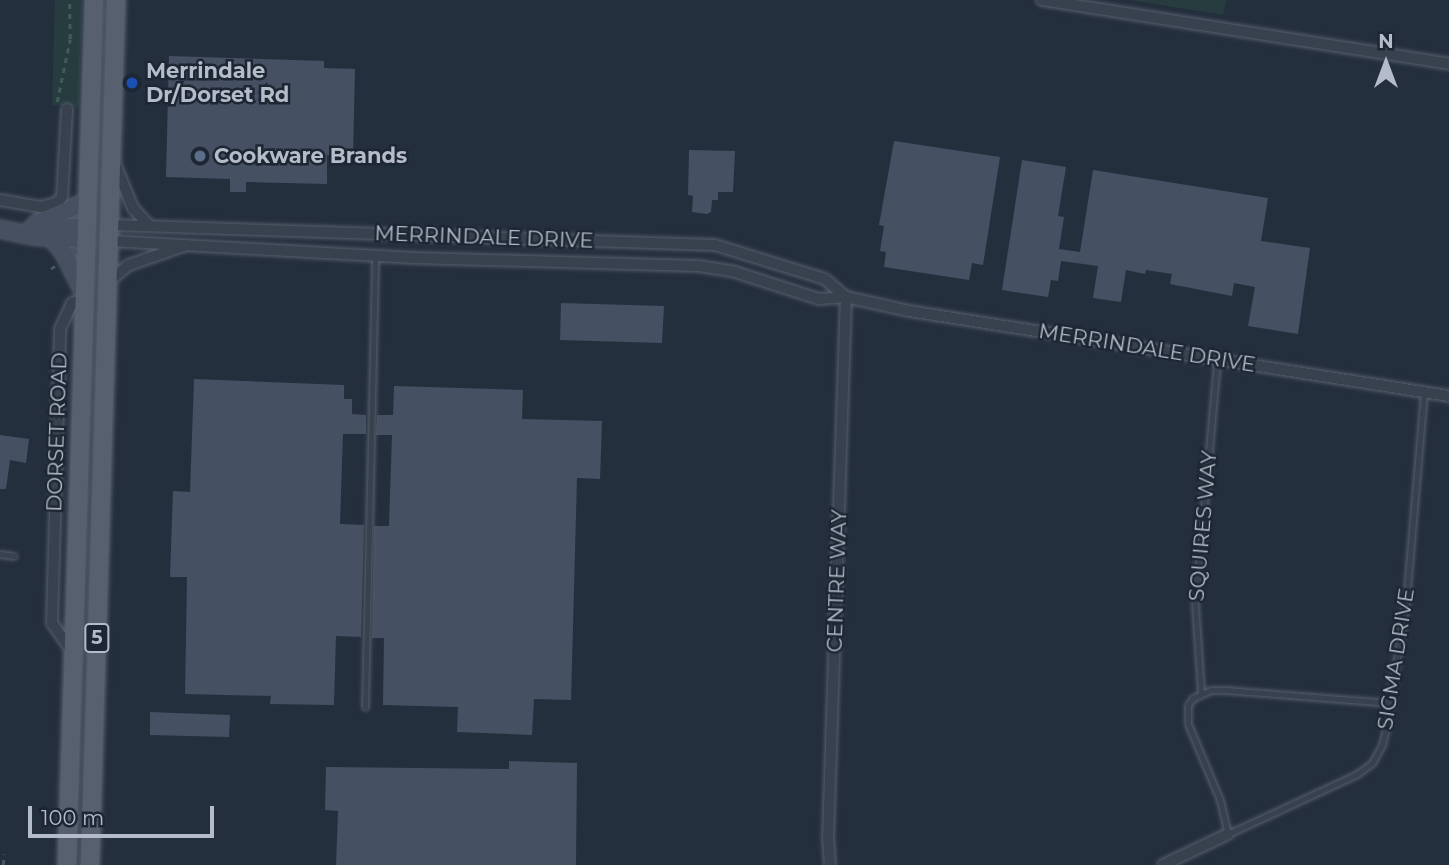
<!DOCTYPE html>
<html>
<head>
<meta charset="utf-8">
<style>
	body { margin:0 }
	#map { position:relative; width:1449px; height:865px; overflow:hidden; background:#242f3e; font-family:Montserrat,sans-serif }
	div>[style] { position:absolute }
	.green>* { inset:0; background:#263c3f }
	.building>* { inset:0; background:#455162 }
	.path>* { height:2.5px; margin-top:-1.25px; transform-origin:0; background:repeating-linear-gradient(90deg,#44595c 0 5px,transparent 0 10px) }
	.roads { filter:drop-shadow(0 0 2px #565f6c) drop-shadow(0 0 2px #565f6c) }
	.lane>* { height:5px; margin:-2.5px; padding:0 2.5px; transform-origin:2.5px; border-radius:2.5px; background:#38414e }
	.street>* { height:10px; margin:-5px; padding:0 5px; transform-origin:5px; border-radius:5px; background:#38414e }
	.secondary>* { height:16px; margin:-8px; padding:0 8px; transform-origin:8px; border-radius:8px; background:#465061 }
	.primary>* { height:18px; margin:-9px; padding:0 9px; transform-origin:9px; border-radius:9px; background:#56606e }
	.dots>* { width:19px; height:19px; translate:-50% -50%; box-sizing:border-box; border:4px solid #1d2633; border-radius:50% }
	span { translate:-50% -50%; white-space:nowrap; text-align:center; line-height:1.15; -webkit-text-stroke:5px #1d2633; paint-order:stroke }
	.shield-label span { padding:2px 5px; background:#1d2633; border:2px solid; border-radius:5px; -webkit-text-stroke-width:0 }
	.shield-label { font-size:19px; color:#b4bcc9; font-weight:700 }
	.poi-label { font-size:21px; color:#b4bcc9; font-weight:700 }
	.left { translate:0 -50%; text-align:left }
	.street-label { font-size:21px; color:#b4bcc9 }
	.north { position:absolute; left:1351px; top:28px; width:70px; height:70px; -webkit-text-stroke:5px #1d2633; paint-order:stroke; rotate:0deg; font-size:19px; font-weight:700; line-height:28px; text-align:center; color:#b4bcc9 }
	.north::after { content:''; display:block; margin:auto; width:24px; height:32px; background:#b4bcc9; clip-path:polygon(50% 0,100% 100%,50% 72%,0 100%) }
	.scale { position:absolute; left:28px; top:806px; width:186px; height:32px; box-sizing:border-box; border:4px solid #b4bcc9; border-top:0; padding-left:9px; font-size:21px; line-height:24px; white-space:nowrap; color:#b4bcc9; -webkit-text-stroke:5px #1d2633; paint-order:stroke }
</style>
</head>
<body>
<div id="map">
	<div class="green">
		<i style="clip-path:polygon(55px 0,82px 0,79px 107px,52px 105px)"></i>
		<i style="clip-path:polygon(1129px 0,1226px 0,1223px 15px)"></i>
	</div>
	<div class="building">
		<i style="clip-path:polygon(169px 56px,324px 61px,324px 68px,355px 69px,353px 155px,327px 155px,327px 184px,246px 182px,246px 192px,230px 192px,230px 179px,166px 177px)"></i>
		<i style="clip-path:polygon(894px 141px,1000px 157px,983px 265px,972px 263px,969px 280px,884px 267px,886px 252px,880px 251px,884px 226px,879px 225px)"></i>
		<i style="clip-path:polygon(689px 150px,735px 151px,733px 192px,718px 192px,718px 200px,712px 200px,711px 212px,707px 214px,692px 212px,693px 196px,688px 195px)"></i>
		<i style="clip-path:polygon(1022px 160px,1066px 167px,1058px 216px,1064px 217px,1059px 249px,1080px 252px,1093px 170px,1268px 198px,1261px 241px,1310px 248px,1298px 334px,1248px 326px,1255px 287px,1234px 283px,1232px 296px,1170px 284px,1172px 274px,1146px 270px,1145px 274px,1126px 270px,1121px 302px,1093px 298px,1098px 266px,1061px 261px,1058px 281px,1051px 280px,1048px 297px,1002px 290px)"></i>
		<i style="clip-path:polygon(561px 303px,664px 306px,662px 343px,560px 340px)"></i>
		<i style="clip-path:polygon(194px 379px,344px 385px,344px 399px,352px 399px,352px 414px,366px 415px,366px 434px,343px 434px,340px 524px,364px 525px,361px 637px,336px 636px,334px 705px,270px 704px,271px 696px,185px 694px,187px 577px,170px 577px,173px 491px,190px 492px)"></i>
		<i style="clip-path:polygon(394px 386px,523px 390px,522px 419px,602px 421px,600px 479px,577px 478px,571px 700px,534px 699px,532px 735px,457px 732px,458px 707px,383px 705px,384px 638px,372px 638px,374px 526px,389px 526px,392px 435px,376px 435px,377px 415px,393px 415px)"></i>
		<i style="clip-path:polygon(0 435px,29px 439px,26px 463px,10px 460px,6px 489px,0 489px)"></i>
		<i style="clip-path:polygon(150px 712px,230px 715px,229px 737px,150px 735px)"></i>
		<i style="clip-path:polygon(509px 761px,577px 763px,576px 865px,336px 865px,338px 811px,325px 810px,326px 767px,509px 769px)"></i>
	</div>
	<div class="path">
		<i style="left:57px;top:102px;width:64px;rotate:-78.3deg"></i>
		<i style="left:70px;top:39px;width:39px;rotate:-91deg"></i>
		<i style="left:51px;top:269px;width:6px;rotate:-39deg"></i>
		<i style="left:3px;top:865px;width:11px;rotate:-85deg"></i>
	</div>
	<div class="roads">
		<div class="lane">
			<i style="left:0;top:554px;width:14px;rotate:8deg"></i>
			<i style="left:1201px;top:692px;width:88px;rotate:-93.9deg"></i>
			<i style="left:1195px;top:604px;width:244px;rotate:-84.8deg"></i>
			<i style="left:1390px;top:703px;width:165px;rotate:-175.5deg"></i>
			<i style="left:1226px;top:690px;width:15px;rotate:180deg"></i>
			<i style="left:1211px;top:690px;width:20px;rotate:156deg"></i>
			<i style="left:1193px;top:698px;width:9px;rotate:126deg"></i>
			<i style="left:1188px;top:705px;width:19px;rotate:90deg"></i>
			<i style="left:1188px;top:724px;width:82px;rotate:67.2deg"></i>
			<i style="left:1220px;top:800px;width:35px;rotate:77deg"></i>
			<i style="left:1228px;top:834px;width:142px;rotate:-24.9deg"></i>
			<i style="left:1357px;top:774px;width:19px;rotate:-36deg"></i>
			<i style="left:1372px;top:763px;width:21px;rotate:-61deg"></i>
			<i style="left:1382px;top:745px;width:12px;rotate:-76deg"></i>
			<i style="left:1385px;top:733px;width:133px;rotate:-80.9deg"></i>
			<i style="left:1406px;top:602px;width:211px;rotate:-85.1deg"></i>
			<i style="left:365px;top:707px;width:450px;rotate:-88.7deg"></i>
		</div>
		<div class="street">
			<i style="left:1042px;top:0;width:412px;rotate:8.9deg"></i>
			<i style="left:115px;top:164px;width:48px;rotate:67.8deg"></i>
			<i style="left:133px;top:208px;width:23px;rotate:47deg"></i>
			<i style="left:0;top:200px;width:42px;rotate:9.7deg"></i>
			<i style="left:41px;top:207px;width:16px;rotate:-15deg"></i>
			<i style="left:56px;top:203px;width:8px;rotate:-45deg"></i>
			<i style="left:62px;top:197px;width:88px;rotate:-86.7deg"></i>
			<i style="left:111px;top:225px;width:604px;rotate:1.9deg"></i>
			<i style="left:715px;top:245px;width:115px;rotate:17.2deg"></i>
			<i style="left:825px;top:279px;width:28px;rotate:41deg"></i>
			<i style="left:110px;top:241px;width:306px;rotate:3.2deg"></i>
			<i style="left:416px;top:258px;width:283px;rotate:1.6deg"></i>
			<i style="left:699px;top:266px;width:36px;rotate:9deg"></i>
			<i style="left:735px;top:272px;width:88px;rotate:17.8deg"></i>
			<i style="left:819px;top:299px;width:27px;rotate:-4deg"></i>
			<i style="left:846px;top:297px;width:65px;rotate:12.5deg"></i>
			<i style="left:909px;top:311px;width:547px;rotate:8.95deg"></i>
			<i style="left:109px;top:281px;width:26px;rotate:-39deg"></i>
			<i style="left:129px;top:265px;width:60px;rotate:-19.3deg"></i>
			<i style="left:73px;top:653px;width:37px;rotate:-125deg"></i>
			<i style="left:52px;top:623px;width:294px;rotate:-88.4deg"></i>
			<i style="left:60px;top:329px;width:29px;rotate:-65deg"></i>
			<i style="left:72px;top:303px;width:14px;rotate:-17deg"></i>
			<i style="left:830px;top:865px;width:26px;rotate:-94deg"></i>
			<i style="left:828px;top:839px;width:542px;rotate:-88.1deg"></i>
			<i style="left:1163px;top:865px;width:72px;rotate:-25.5deg"></i>
		</div>
		<div class="secondary">
			<i style="left:37px;top:223px;width:53px;rotate:-23.2deg"></i>
			<i style="left:32px;top:228px;width:54px;rotate:-1.1deg"></i>
			<i style="left:0;top:229px;width:34px;rotate:12deg"></i>
			<i style="left:33px;top:236px;width:53px;rotate:4.3deg"></i>
			<i style="left:53px;top:239px;width:18px;rotate:52deg"></i>
			<i style="left:64px;top:253px;width:47px;rotate:63.4deg"></i>
		</div>
		<div class="primary">
			<i style="left:67px;top:865px;width:865px;rotate:-88.21deg"></i>
			<i style="left:90px;top:865px;width:865px;rotate:-88.28deg"></i>
		</div>
	</div>
	<div class="dots">
		<i style="left:132px;top:83px;background:#1a4fb4"></i>
		<i style="left:200px;top:156px;background:#5c6f8a"></i>
	</div>
	<div class="shield-label">
		<span style="left:97px;top:638px">5</span>
	</div>
	<div class="poi-label">
		<span class="left" style="left:146px;top:83px">Merrindale<br>Dr/Dorset Rd</span>
		<span class="left" style="left:214px;top:156px">Cookware Brands</span>
	</div>
	<div class="street-label">
		<span style="left:484px;top:237px;rotate:2deg">MERRINDALE DRIVE</span>
		<span style="left:1147px;top:348px;rotate:9deg">MERRINDALE DRIVE</span>
		<span style="left:57px;top:432px;rotate:-88deg">DORSET ROAD</span>
		<span style="left:1203px;top:526px;rotate:-85deg">SQUIRES WAY</span>
		<span style="left:837px;top:581px;rotate:-88deg">CENTRE WAY</span>
		<span style="left:1396px;top:659px;rotate:-81deg">SIGMA DRIVE</span>
	</div>
	<div class="north">N</div>
	<div class="scale">100 m</div>
</div>
</body>
</html>
